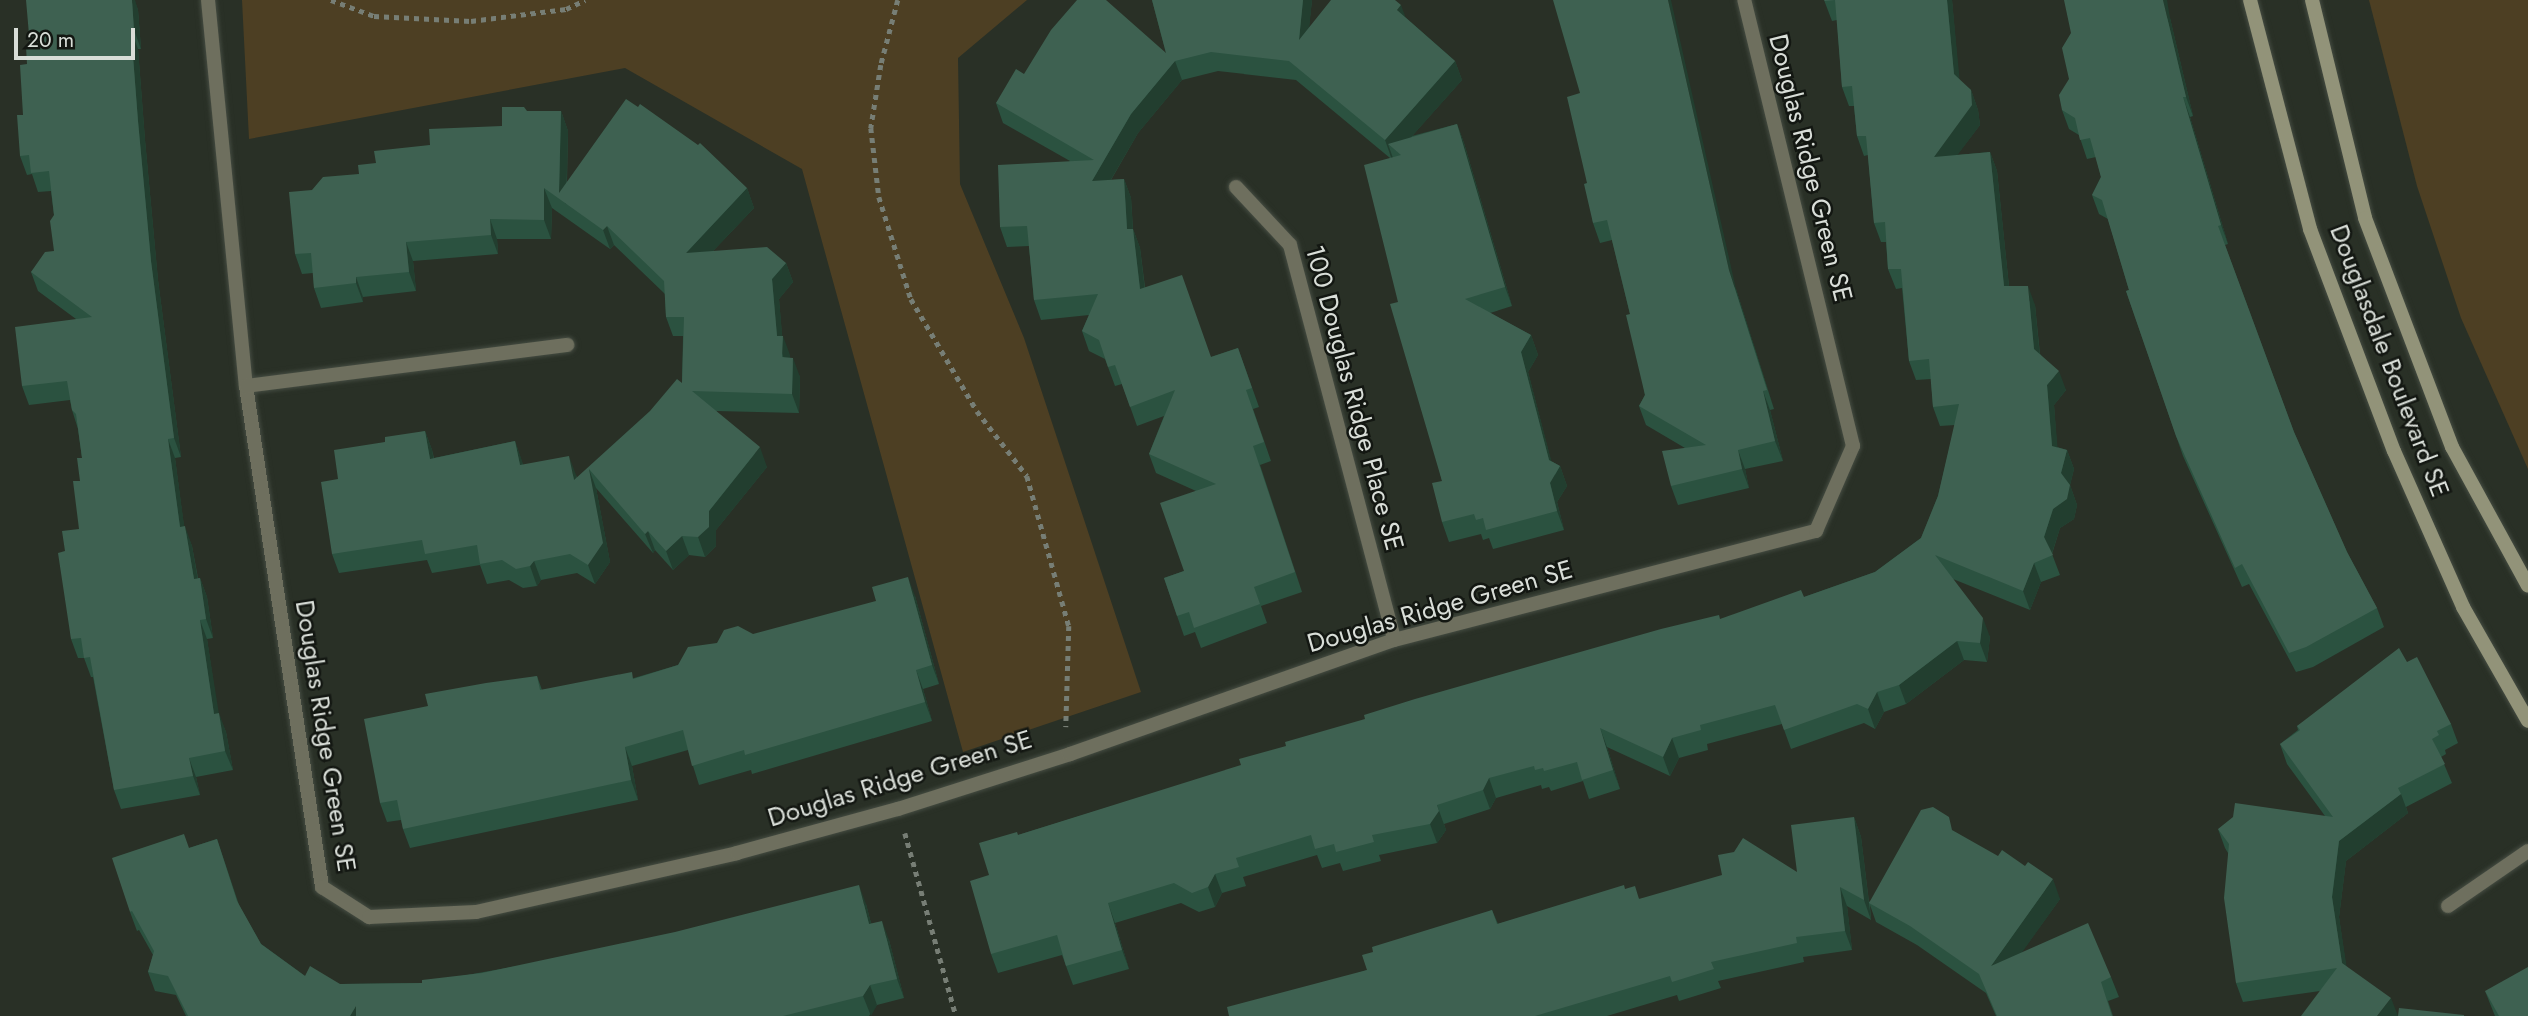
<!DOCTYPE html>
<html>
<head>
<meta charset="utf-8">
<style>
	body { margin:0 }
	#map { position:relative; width:2528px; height:1016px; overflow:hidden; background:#293026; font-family:Jost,sans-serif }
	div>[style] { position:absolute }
	.green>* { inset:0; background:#4d3f23 }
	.path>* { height:4.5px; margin-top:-2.25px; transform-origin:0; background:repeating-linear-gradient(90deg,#777e75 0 5px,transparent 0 10px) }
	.roads { filter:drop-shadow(0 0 2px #454c42) drop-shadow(0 0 2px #454c42) }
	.street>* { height:14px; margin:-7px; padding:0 7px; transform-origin:7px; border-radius:7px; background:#6e6f5e }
	.secondary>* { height:14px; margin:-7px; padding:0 7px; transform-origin:7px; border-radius:7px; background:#929379 }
	.wall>* { inset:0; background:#2b5240 }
	.shaded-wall>* { inset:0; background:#223e2f }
	.building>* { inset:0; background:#3e6151 }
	span { translate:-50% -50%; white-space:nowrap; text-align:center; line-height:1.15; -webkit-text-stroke:5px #131712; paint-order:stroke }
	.street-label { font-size:26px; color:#d9ded8 }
	.scale { position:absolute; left:14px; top:28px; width:121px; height:32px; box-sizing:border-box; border:4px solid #d9ded8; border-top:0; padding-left:9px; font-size:21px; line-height:24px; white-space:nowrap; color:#d9ded8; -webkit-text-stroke:5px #131712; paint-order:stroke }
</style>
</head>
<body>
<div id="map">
	<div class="green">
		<i style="clip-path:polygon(242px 0,1027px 0,958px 58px,960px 184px,1024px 338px,1141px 692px,963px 752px,802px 169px,625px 68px,249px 139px)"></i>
		<i style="clip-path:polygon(2369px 0,2528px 0,2528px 469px,2461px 318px,2417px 186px)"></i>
	</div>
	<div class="path">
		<i style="left:331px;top:0;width:46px;rotate:20.4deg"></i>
		<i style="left:374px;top:16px;width:97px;rotate:3deg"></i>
		<i style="left:471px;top:21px;width:96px;rotate:-7.2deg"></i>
		<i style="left:566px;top:9px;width:21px;rotate:-25deg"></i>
		<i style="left:898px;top:0;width:67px;rotate:104.7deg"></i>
		<i style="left:881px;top:65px;width:64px;rotate:99deg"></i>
		<i style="left:871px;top:128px;width:69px;rotate:83.4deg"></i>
		<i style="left:879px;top:197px;width:107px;rotate:72.6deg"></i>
		<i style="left:911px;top:299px;width:130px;rotate:59.5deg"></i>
		<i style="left:977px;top:411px;width:82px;rotate:52.4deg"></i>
		<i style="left:1027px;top:476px;width:156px;rotate:74.4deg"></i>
		<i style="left:1069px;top:626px;width:101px;rotate:91.7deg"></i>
		<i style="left:905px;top:833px;width:190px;rotate:74.4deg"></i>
	</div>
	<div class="roads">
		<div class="street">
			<i style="left:208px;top:0;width:388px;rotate:84.4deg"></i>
			<i style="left:246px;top:386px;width:507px;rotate:81.37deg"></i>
			<i style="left:322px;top:887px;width:56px;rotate:32.6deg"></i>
			<i style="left:369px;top:917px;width:107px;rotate:-2.7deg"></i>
			<i style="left:476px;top:912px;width:268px;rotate:-12.7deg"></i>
			<i style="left:737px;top:853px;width:167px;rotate:-15.3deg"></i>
			<i style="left:898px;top:809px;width:181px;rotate:-17.7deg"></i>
			<i style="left:1070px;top:754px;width:343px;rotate:-19.4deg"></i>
			<i style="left:1394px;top:640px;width:436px;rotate:-14.5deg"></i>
			<i style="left:1816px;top:531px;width:93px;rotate:-66.5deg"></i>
			<i style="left:1853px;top:446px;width:459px;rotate:-103.7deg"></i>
			<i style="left:1236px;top:187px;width:79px;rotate:47deg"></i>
			<i style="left:1290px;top:245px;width:408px;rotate:75.2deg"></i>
			<i style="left:246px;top:386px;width:324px;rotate:-7.3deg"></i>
			<i style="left:2448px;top:906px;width:97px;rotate:-34.5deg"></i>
		</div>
		<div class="secondary">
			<i style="left:2250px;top:0;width:237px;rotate:75.3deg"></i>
			<i style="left:2310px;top:229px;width:237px;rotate:69.3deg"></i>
			<i style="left:2394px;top:451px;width:171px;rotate:66.1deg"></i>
			<i style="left:2463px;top:607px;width:131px;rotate:60.3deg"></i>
			<i style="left:2312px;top:0;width:224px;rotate:76.3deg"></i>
			<i style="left:2365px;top:218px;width:245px;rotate:69.2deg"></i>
			<i style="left:2452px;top:447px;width:158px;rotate:61.3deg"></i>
		</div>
	</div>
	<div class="wall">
		<i style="clip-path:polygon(1152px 0,1312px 0,1309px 27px,1405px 17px,1455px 61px,1462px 80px,1412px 136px,1457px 124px,1464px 143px,1512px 306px,1490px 313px,1531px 335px,1538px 355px,1528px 372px,1551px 461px,1560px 466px,1567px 486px,1557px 502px,1564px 530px,1493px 549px,1489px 538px,1483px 540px,1481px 534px,1449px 542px,1442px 522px,1442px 481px,1398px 302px,1390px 158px,1296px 80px,1218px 71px,1182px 80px,1138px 133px,1111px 180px,1124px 179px,1131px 198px,1133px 229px,1140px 248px,1145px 287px,1211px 357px,1238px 348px,1259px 407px,1253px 409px,1271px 461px,1260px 465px,1302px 592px,1261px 606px,1267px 623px,1201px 648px,1195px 632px,1184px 636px,1164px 578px,1184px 571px,1196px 491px,1156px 473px,1149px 454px,1164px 416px,1137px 426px,1122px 384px,1115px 386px,1105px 359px,1089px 351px,1082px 331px,1089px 315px,1041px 320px,1034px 300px,1029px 246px,1007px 247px,1000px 227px,1070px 161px,1003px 123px,996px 103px,1024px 74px,1166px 53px)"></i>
		<i style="clip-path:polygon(1824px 0,1952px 0,1959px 80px,1971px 90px,1978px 110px,1980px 125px,1957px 155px,1990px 152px,1997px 171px,2009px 286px,2035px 305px,2040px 354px,2066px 390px,2054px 405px,2057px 447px,2067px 450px,2074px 469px,2070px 485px,2077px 505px,2074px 519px,2060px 528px,2052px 554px,2060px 575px,2041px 582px,2030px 610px,1953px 579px,1990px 637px,1987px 662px,1964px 660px,1906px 704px,1884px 712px,1875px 729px,1864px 723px,1791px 749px,1782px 724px,1707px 744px,1708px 750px,1679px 758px,1670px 776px,1607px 747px,1620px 789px,1589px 799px,1583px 781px,1551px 791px,1549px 787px,1542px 789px,1541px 785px,1496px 798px,1490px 809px,1444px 824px,1446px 830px,1437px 843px,1379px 855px,1381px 861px,1343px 871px,1340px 863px,1322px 868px,1317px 855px,1243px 877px,1246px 886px,1222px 893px,1215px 907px,1199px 912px,1181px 903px,1115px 923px,1129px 969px,1073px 985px,1062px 955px,998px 973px,991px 954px,989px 875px,1018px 835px,1721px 619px,1804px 597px,1875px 572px,1921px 538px,1938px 496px,1955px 425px,1940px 426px,1933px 407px,1931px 379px,1916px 380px,1909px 361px,1902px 288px,1896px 289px,1888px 269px,1886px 242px,1881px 242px,1874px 223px,1868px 155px,1864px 156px,1857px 136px,1854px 106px,1849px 106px,1842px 87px,1837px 20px,1832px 21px)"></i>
		<i style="clip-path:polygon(135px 2px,138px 10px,141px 49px,138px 49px,145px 140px,158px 280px,181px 457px,175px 458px,184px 527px,192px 546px,198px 578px,200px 578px,207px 597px,213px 638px,207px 639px,218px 713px,226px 732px,233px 770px,196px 777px,200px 795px,121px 809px,114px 790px,93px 677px,91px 677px,84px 658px,78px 658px,71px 639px,65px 551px,79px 529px,80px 481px,82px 458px,78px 429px,72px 410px,70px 400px,29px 405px,22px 386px,76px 319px,38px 291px,31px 272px,54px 251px,54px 215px,51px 191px,38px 192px,32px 174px,27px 175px,20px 156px,27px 64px,30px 46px)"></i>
		<i style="clip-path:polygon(2170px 18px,2193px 116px,2190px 117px,2228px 244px,2225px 245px,2294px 432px,2347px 552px,2377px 608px,2384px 627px,2313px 667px,2296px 672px,2249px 584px,2242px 587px,2183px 456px,2126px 291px,2129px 290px,2108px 219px,2099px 214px,2092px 195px,2101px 177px,2096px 157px,2087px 159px,2079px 135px,2069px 129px,2062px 110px,2069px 79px,2071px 33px)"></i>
		<i style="clip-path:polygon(1580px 93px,1736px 289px,1774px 409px,1770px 410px,1783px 461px,1745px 469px,1749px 488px,1678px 505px,1671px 486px,1685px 448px,1646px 425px,1639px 406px,1645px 395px,1630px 314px,1612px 240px,1600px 243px,1593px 223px,1587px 183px)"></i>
		<i style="clip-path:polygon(527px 111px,561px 111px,568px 131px,567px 182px,747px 188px,754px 208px,713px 251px,786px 263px,793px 282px,779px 299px,782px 336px,790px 358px,800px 377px,799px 413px,716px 411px,767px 467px,716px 530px,716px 546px,705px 557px,689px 555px,673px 570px,655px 550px,653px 553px,596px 488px,610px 562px,595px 584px,577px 573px,541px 580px,537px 586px,523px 588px,509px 580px,487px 584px,480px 565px,432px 573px,427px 560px,339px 573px,332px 554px,338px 479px,385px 442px,425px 431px,432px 450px,434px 458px,515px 441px,523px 465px,576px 475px,577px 478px,682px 383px,683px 336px,673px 336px,666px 317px,665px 294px,614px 245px,610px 249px,552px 208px,551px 239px,497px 239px,498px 254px,413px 261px,416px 291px,363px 297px,363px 302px,321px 308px,314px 288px,313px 273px,302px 274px,295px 254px,312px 190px,359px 174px,376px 163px,430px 145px,502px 126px)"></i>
		<i style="clip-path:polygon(915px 596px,939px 684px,923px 689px,932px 721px,752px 774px,751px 770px,699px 785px,688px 750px,632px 766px,638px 800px,410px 848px,403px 829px,401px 820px,387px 822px,380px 803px,428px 706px,537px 676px,542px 690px,634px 678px,678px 665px,717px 643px)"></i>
		<i style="clip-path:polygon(2407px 662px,2451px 724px,2458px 743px,2445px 750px,2446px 754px,2441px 757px,2452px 783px,2406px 807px,2408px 813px,2346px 861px,2339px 917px,2346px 966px,2320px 991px,2243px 1002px,2236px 983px,2228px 853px,2225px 848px,2218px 829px,2325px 816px,2287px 764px,2280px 744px,2298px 730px,2297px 726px)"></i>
		<i style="clip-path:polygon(1854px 817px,1861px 837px,1869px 902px,1955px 832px,2060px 899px,2021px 953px,2111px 977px,2119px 997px,2108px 1001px,2113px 1016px,1996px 1016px,1986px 993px,1917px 945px,1876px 922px,1870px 905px,1871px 920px,1847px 906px,1852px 950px,1803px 957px,1804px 962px,1718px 981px,1721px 988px,1679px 1001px,1677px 995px,1607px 1016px,1229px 1016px,1367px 970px,1492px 910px,1498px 924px,1625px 889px,1640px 899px,1797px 872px)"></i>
		<i style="clip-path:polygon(217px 839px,239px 905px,261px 944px,305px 976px,340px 984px,422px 983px,866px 904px,871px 923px,889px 940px,904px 998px,877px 1005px,869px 1016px,186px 1016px,176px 995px,155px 991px,148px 972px,153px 955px,139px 930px,137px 931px,130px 912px,189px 848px)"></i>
		<i style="clip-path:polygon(2485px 991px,2528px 1016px,2495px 1016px)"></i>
	</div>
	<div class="shaded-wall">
		<i style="clip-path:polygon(132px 0,135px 0,138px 10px,141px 49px,134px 30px)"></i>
		<i style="clip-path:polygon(1303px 0,1312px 0,1306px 59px,1299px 40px)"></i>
		<i style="clip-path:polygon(1668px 0,1671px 0,1736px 289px,1774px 409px,1729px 270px)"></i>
		<i style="clip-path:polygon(1947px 0,1952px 0,1961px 94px,1954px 74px)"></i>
		<i style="clip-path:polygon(2163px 0,2167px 0,2170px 18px,2193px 116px,2186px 97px)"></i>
		<i style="clip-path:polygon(1401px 5px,1408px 24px,1397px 10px)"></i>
		<i style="clip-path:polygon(131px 30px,138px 49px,145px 140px,158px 280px,181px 457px,174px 438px,151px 261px,138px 121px)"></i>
		<i style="clip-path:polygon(1175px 61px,1182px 80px,1138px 133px,1099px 200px,1092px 181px,1131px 114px)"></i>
		<i style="clip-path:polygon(1455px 61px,1462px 80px,1398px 152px,1388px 144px,1393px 158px,1392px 160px,1385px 140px)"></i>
		<i style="clip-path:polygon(1971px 90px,1978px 110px,1980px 125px,1941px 177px,1934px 157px)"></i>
		<i style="clip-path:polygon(2183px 97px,2190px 117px,2228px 244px,2221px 225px)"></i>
		<i style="clip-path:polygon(561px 111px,568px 131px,566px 204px,559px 193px)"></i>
		<i style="clip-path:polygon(1457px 124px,1464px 143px,1512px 306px,1505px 287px)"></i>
		<i style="clip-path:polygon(1990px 152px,1997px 171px,2011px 306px,2004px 286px)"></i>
		<i style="clip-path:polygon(1124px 179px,1131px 198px,1134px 249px,1127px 229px)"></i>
		<i style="clip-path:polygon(544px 188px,552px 208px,551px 239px,544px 220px)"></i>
		<i style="clip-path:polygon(747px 188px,754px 208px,693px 272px,686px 253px)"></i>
		<i style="clip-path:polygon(490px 219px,497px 239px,498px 254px,491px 235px)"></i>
		<i style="clip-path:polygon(607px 226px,614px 245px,610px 249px,603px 230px)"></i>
		<i style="clip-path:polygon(1133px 229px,1140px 248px,1147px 308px,1140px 289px)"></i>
		<i style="clip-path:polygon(406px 242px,413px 261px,416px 291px,409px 272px)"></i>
		<i style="clip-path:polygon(786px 263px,793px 282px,779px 299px,783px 344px,783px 336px,790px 355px,789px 376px,777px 336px,772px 279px)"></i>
		<i style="clip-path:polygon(356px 277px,363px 297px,363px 302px,356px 283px)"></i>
		<i style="clip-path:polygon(2028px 286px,2035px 305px,2041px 368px,2034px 349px)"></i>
		<i style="clip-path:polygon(1531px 335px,1538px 355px,1528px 372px,1555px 475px,1560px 466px,1567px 486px,1557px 502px,1564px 530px,1557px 511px,1550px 483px,1549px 460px,1521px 352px)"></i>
		<i style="clip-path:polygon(793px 358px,800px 377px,799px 413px,792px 394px)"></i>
		<i style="clip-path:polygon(2059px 371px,2066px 390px,2054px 405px,2059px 465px,2052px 446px,2047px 385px)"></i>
		<i style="clip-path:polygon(1763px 391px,1770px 410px,1783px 461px,1775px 441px)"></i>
		<i style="clip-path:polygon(425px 431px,432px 450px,437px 479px,430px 459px)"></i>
		<i style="clip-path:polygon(168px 439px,175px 458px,187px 547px,180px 527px)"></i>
		<i style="clip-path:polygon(515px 441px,522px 461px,527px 485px,520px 465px)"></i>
		<i style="clip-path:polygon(760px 447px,767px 467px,716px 530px,716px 546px,705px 557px,698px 537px,709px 511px)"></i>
		<i style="clip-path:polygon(1738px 450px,1745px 469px,1749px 488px,1742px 469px)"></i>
		<i style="clip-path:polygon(2067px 450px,2074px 469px,2068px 493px,2061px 473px)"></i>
		<i style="clip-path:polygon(569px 456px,576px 475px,581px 499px,574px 480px)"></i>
		<i style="clip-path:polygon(589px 469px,596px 488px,610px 562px,595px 584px,588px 565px)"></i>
		<i style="clip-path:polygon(2070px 485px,2077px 505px,2074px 519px,2060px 528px,2051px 556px,2044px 537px,2053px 509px)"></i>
		<i style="clip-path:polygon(185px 526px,192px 546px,201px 598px,194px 579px)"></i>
		<i style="clip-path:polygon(648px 531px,655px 550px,653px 553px,645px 534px)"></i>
		<i style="clip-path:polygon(682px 536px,689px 555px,673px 570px,666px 551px)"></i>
		<i style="clip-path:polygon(534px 561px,541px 580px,537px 586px,530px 566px)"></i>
		<i style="clip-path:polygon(2034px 563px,2041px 582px,2030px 610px,2023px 591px)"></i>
		<i style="clip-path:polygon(908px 577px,915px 596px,939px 684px,932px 665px)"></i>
		<i style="clip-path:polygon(200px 578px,207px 597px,213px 638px,206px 619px)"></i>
		<i style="clip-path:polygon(1983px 618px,1990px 637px,1987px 662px,1980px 643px)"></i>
		<i style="clip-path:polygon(200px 620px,207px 639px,222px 733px,214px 714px)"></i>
		<i style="clip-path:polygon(1957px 641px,1964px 660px,1906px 704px,1899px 685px)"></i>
		<i style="clip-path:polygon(916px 670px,923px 689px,932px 721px,925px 702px)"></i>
		<i style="clip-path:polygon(1877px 692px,1884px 712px,1875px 729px,1868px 709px)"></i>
		<i style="clip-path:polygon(219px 713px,226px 732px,233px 770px,225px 751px)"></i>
		<i style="clip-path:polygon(1600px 728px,1607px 747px,1620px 789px,1613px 770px)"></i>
		<i style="clip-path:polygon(1672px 738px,1679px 758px,1670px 776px,1663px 757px)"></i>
		<i style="clip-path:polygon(625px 747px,632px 766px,638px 800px,631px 780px)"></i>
		<i style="clip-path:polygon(189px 758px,196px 777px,200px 795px,193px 776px)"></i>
		<i style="clip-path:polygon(1489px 778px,1496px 798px,1490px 809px,1483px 790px)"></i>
		<i style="clip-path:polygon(2401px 794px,2408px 813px,2346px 861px,2339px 917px,2349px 982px,2342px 963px,2332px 897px,2339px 841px)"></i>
		<i style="clip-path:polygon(1437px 805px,1446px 830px,1437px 843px,1430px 824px)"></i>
		<i style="clip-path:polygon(1854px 817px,1861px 837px,1871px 920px,1864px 900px)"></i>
		<i style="clip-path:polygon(1215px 874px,1222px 893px,1215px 907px,1208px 887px)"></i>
		<i style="clip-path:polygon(2053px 879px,2060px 899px,1998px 986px,1991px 966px)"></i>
		<i style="clip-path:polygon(859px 885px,866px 904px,876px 943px,869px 924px)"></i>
		<i style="clip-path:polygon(1840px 887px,1847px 906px,1852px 950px,1845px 931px)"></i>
		<i style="clip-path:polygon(1108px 903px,1115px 923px,1129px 969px,1122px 950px)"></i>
		<i style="clip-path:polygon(882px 921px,889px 940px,904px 998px,897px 979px)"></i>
		<i style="clip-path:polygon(870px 985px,877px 1005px,871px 1016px,863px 996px)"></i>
		<i style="clip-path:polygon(2391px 998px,2398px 1016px,2377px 1016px)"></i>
		<i style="clip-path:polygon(356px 1006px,359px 1016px,350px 1016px)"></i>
	</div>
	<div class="building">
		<i style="clip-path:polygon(26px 0,132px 0,134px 30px,131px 30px,138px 121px,151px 261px,174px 438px,168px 439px,180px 527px,185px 526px,194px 579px,200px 578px,206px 619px,200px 620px,214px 714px,219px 713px,225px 751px,189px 758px,193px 776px,114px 790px,90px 657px,84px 658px,81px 638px,71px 639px,58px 553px,65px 551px,62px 531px,79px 529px,73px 481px,80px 481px,77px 458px,82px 458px,76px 414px,72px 410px,67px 381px,22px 386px,15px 327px,92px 317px,31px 272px,45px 252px,54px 251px,50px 221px,54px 215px,49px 171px,31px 173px,29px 155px,20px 156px,17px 115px,23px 115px,20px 65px,27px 64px,26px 47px,30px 46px)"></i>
		<i style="clip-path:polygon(1077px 0,1106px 0,1166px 53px,1152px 0,1303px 0,1299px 40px,1331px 0,1395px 0,1401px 5px,1397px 10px,1455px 61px,1385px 140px,1289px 61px,1211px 52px,1175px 61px,1131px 114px,1092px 181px,1124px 179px,1127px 229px,1133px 229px,1140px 289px,1182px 275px,1211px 357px,1238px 348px,1252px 388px,1246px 390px,1264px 442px,1253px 446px,1295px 572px,1254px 587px,1260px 604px,1194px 628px,1189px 612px,1177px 616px,1164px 578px,1184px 571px,1160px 503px,1216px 484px,1149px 454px,1175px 390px,1130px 407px,1115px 365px,1108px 367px,1099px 340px,1082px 331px,1098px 294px,1034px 300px,1027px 226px,1000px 227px,998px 165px,1094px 160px,996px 103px,1016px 69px,1024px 74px,1051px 30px)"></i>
		<i style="clip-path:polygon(1553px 0,1668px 0,1729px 270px,1767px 390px,1763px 391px,1775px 441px,1738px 450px,1742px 469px,1671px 486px,1662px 451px,1706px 445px,1639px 406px,1645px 395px,1626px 315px,1630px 314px,1607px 220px,1593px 223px,1584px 184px,1587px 183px,1567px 97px,1580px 93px)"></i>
		<i style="clip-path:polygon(1824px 0,1947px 0,1954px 74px,1971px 90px,1972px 105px,1934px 157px,1990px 152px,2004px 286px,2028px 286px,2034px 349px,2059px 371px,2047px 385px,2052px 446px,2067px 450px,2061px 473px,2070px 485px,2067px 499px,2053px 509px,2044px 537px,2053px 555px,2034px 563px,2023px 591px,1935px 555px,1983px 618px,1980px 643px,1957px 641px,1899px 685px,1877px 692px,1868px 709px,1857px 704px,1784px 730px,1775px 705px,1700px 725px,1701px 730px,1672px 738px,1663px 757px,1600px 728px,1613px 770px,1582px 780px,1577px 762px,1544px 771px,1543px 768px,1535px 770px,1534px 766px,1489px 778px,1483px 790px,1437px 805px,1439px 811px,1430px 824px,1372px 835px,1374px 842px,1336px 852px,1334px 844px,1315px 849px,1311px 835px,1236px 858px,1239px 867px,1215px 874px,1208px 887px,1192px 893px,1174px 883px,1108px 903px,1122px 950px,1066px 966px,1057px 935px,991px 954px,970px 881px,989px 875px,979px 843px,1017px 832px,1018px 835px,1241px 765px,1239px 759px,1286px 746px,1285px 742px,1365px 719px,1364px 715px,1415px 699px,1661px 629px,1719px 615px,1720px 619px,1801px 590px,1804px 597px,1875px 572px,1921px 538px,1938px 496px,1959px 404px,1933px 407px,1929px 359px,1909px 361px,1901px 269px,1888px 269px,1885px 222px,1874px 223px,1866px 136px,1857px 136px,1852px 86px,1842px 87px,1835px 0,1825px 1px)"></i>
		<i style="clip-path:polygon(2064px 0,2163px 0,2186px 97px,2183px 97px,2221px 225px,2218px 226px,2294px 432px,2347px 552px,2377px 608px,2306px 647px,2289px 653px,2242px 564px,2235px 568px,2176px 436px,2126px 291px,2129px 290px,2102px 200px,2092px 195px,2101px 177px,2090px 138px,2080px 140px,2075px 118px,2062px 110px,2059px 95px,2069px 79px,2062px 48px,2071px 33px)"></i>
		<i style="clip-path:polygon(626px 99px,638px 107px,640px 104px,698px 145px,700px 143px,747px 188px,686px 253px,767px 247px,786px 263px,772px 279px,777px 336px,783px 336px,782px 357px,793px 358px,792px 394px,692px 391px,760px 447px,709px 511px,709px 527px,698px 537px,682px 536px,666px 551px,648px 531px,645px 534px,589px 469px,603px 543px,588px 565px,570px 554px,534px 561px,530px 566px,516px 569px,502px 560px,480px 564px,477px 545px,425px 554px,422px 540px,332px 554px,321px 482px,338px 479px,334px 450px,385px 442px,385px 437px,425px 431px,430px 459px,515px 441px,520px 465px,569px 456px,574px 480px,650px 411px,677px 379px,682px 383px,684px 317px,666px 317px,664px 281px,607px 226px,603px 230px,544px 188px,544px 220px,490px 219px,491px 235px,406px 242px,409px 272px,356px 277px,356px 283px,314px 288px,311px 253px,295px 254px,289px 192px,312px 190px,323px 177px,359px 174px,358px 165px,376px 163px,374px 151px,430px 145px,429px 129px,502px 126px,502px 107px,524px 107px,527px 111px,561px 111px,559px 193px)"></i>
		<i style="clip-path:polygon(1457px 124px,1505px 287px,1465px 299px,1531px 335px,1521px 352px,1549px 460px,1560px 466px,1550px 483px,1557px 511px,1486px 530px,1483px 518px,1476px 520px,1474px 514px,1442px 522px,1432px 483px,1442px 481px,1390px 304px,1398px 302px,1364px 165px,1401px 155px,1388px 144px)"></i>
		<i style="clip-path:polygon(908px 577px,932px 665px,916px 670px,925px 702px,745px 755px,744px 750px,692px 766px,683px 730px,625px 747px,631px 780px,403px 829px,397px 800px,380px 803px,364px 719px,428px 706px,425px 694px,486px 683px,537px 676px,540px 690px,632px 672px,633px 679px,678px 665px,688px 647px,717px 643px,724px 630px,738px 626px,753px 634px,876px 601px,872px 587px)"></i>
		<i style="clip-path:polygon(2399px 648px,2407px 662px,2417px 657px,2451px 724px,2437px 731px,2439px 735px,2432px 739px,2445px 764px,2398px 788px,2401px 794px,2339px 841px,2332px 897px,2342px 963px,2391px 998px,2377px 1016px,2301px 1016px,2337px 968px,2236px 983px,2224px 898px,2229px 844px,2218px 829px,2233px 817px,2235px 803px,2333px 817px,2280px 744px,2300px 730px,2297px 726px)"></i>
		<i style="clip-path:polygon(1933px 807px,1949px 817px,1952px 830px,1998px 856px,2002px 850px,2025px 866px,2028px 862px,2053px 879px,1991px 966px,2088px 923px,2111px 977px,2101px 982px,2112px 1016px,1997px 1016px,1979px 974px,1910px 926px,1869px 903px,1921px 810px)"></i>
		<i style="clip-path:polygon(1854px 817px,1864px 900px,1840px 887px,1845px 931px,1796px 937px,1797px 943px,1711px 962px,1714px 969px,1672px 982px,1670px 976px,1535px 1016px,1229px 1016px,1227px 1007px,1367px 970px,1362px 955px,1373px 952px,1372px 947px,1492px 910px,1497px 924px,1624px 885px,1625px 889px,1635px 886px,1639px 899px,1722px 875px,1718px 855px,1734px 852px,1743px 838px,1797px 872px,1791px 825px)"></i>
		<i style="clip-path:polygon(184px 834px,189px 848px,217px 839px,237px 901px,261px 944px,305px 976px,310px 966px,340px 984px,422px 983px,422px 980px,482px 973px,675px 932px,859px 885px,869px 924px,882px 921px,897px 979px,870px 985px,863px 996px,783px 1016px,356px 1016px,356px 1006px,350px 1016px,188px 1016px,168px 976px,148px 972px,154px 951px,132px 911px,130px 912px,112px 858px)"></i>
		<i style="clip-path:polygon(2528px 967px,2528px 1016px,2499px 1016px,2485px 991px)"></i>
		<i style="clip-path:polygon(2399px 1008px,2464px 1015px,2464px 1016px,2398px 1016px)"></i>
	</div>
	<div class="street-label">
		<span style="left:1810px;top:168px;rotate:76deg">Douglas Ridge Green SE</span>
		<span style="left:2389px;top:361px;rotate:69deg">Douglasdale Boulevard SE</span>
		<span style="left:1354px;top:398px;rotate:75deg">100 Douglas Ridge Place SE</span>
		<span style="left:1440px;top:607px;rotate:-16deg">Douglas Ridge Green SE</span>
		<span style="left:325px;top:736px;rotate:81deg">Douglas Ridge Green SE</span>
		<span style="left:900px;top:779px;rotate:-17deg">Douglas Ridge Green SE</span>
	</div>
	<div class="scale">20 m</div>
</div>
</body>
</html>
